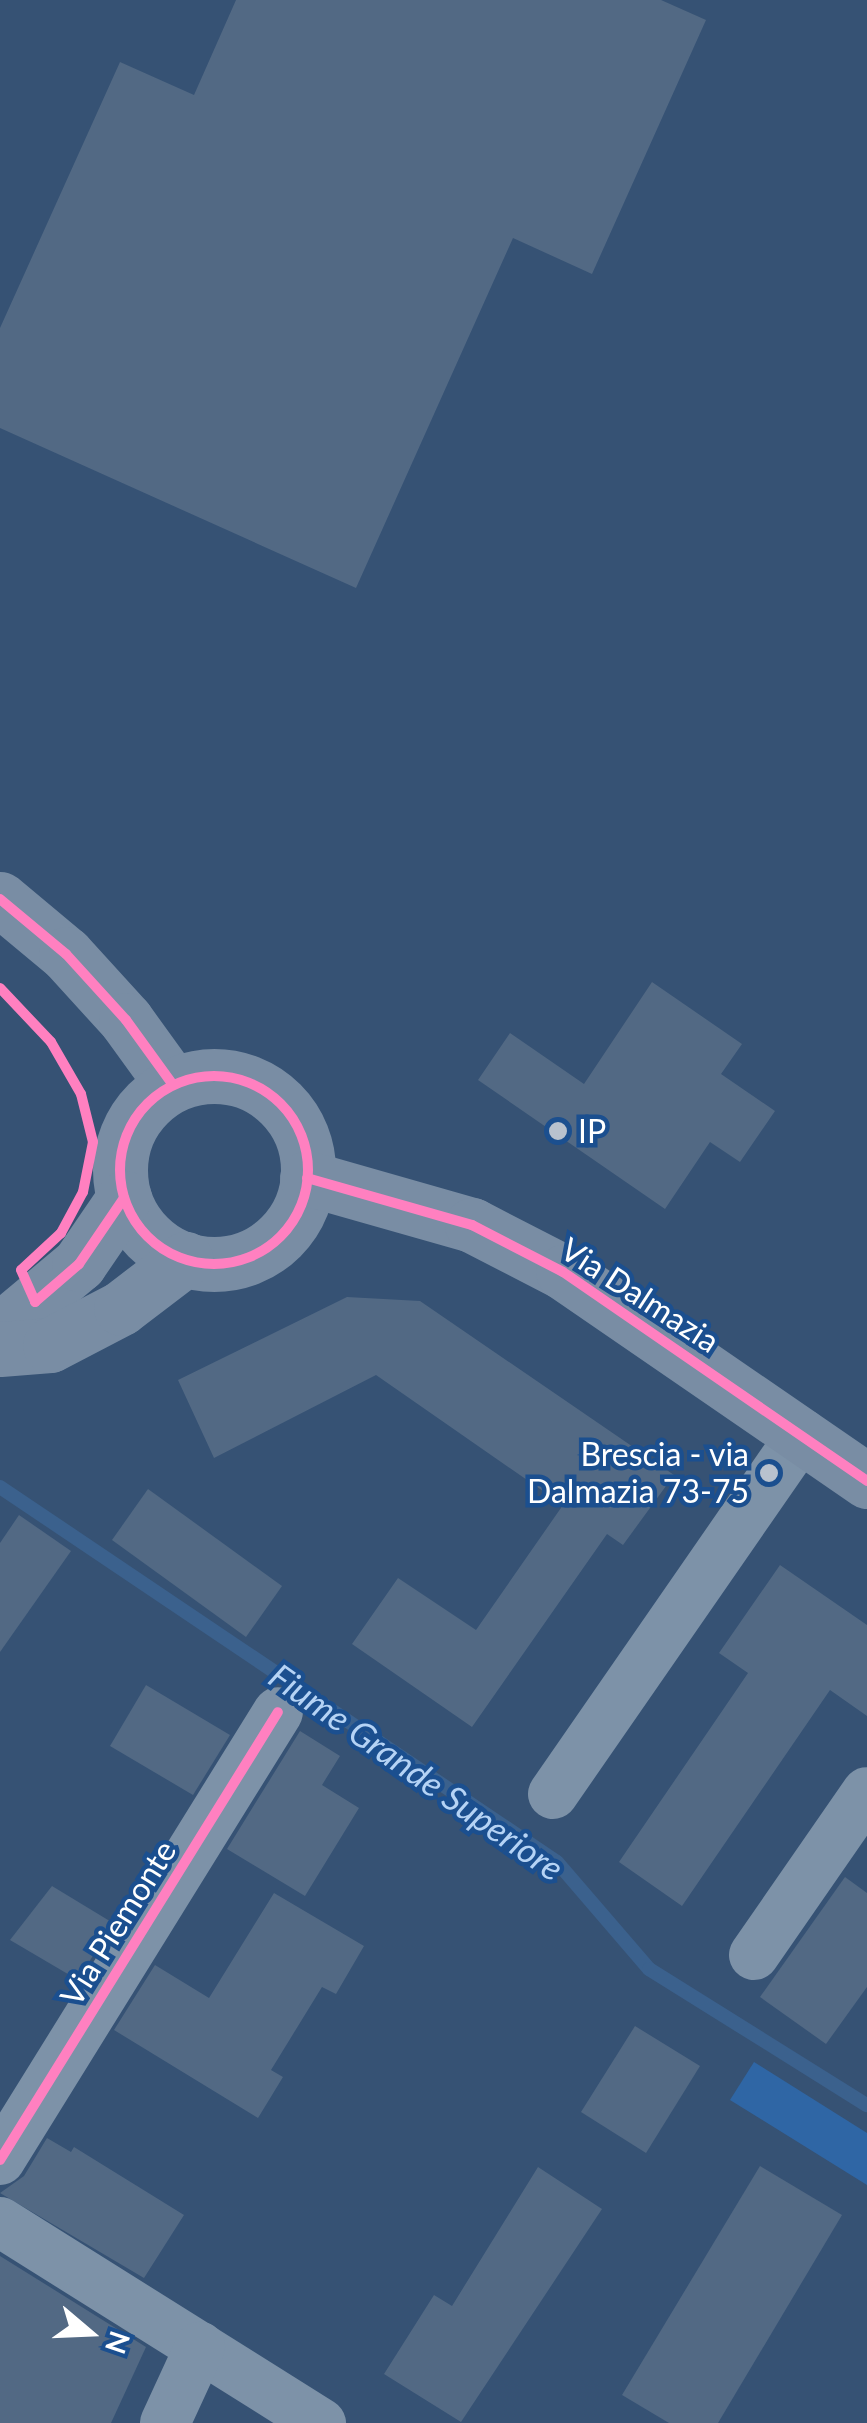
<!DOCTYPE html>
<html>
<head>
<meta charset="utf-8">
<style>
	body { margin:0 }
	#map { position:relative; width:867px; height:2423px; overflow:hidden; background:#365274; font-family:Lato,sans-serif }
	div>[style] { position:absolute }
	.green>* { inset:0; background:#2f66a5 }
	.stream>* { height:14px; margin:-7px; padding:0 7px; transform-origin:7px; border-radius:7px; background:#3b618d }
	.building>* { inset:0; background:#526984 }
	.street>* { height:50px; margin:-25px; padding:0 25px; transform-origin:25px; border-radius:25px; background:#7d92a8 }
	.secondary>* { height:55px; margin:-27.5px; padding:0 27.5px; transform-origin:27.5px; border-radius:27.5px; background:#798da4 }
	.secondary>.ring { margin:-27.5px; padding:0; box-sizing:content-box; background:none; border:55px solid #798da4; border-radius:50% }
	.cycleway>* { height:10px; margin:-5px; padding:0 5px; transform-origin:5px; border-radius:5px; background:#ff80c0 }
	.cycleway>.ring { margin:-5px; padding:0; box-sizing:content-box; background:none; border:10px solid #ff80c0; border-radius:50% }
	.dots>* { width:28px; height:28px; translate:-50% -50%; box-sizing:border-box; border:5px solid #1b4f8f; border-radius:50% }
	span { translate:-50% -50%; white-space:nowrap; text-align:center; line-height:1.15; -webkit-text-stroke:9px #1b4f8f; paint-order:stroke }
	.poi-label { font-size:32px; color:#fff }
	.left { translate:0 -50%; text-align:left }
	.right { translate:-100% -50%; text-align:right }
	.street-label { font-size:32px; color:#fff }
	.water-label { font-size:35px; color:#b5d3f5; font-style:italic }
	.north { position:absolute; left:40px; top:2283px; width:100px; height:100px; -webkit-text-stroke:8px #1b4f8f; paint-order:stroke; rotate:109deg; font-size:28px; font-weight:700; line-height:40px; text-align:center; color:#fff }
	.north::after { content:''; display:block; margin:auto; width:35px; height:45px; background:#fff; clip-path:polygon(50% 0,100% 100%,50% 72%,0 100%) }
</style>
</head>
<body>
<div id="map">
	<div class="green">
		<i style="clip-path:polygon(754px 2062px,867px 2133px,867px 2185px,730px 2100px)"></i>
	</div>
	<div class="stream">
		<i style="left:0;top:1487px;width:671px;rotate:33.95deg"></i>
		<i style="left:557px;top:1862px;width:141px;rotate:49.3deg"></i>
		<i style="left:649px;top:1969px;width:257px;rotate:32deg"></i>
	</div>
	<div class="building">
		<i style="clip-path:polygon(236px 0,661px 0,706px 20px,592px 274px,513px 238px,356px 588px,0 428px,0 328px,120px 62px,194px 95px)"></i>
		<i style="clip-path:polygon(652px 982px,742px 1044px,721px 1074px,775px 1111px,740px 1162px,710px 1142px,665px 1209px,478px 1080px,510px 1033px,584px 1084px)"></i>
		<i style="clip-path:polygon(347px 1297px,420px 1301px,674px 1475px,623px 1545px,607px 1534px,472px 1727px,352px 1644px,398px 1578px,476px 1630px,563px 1505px,376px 1375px,214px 1458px,178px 1380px)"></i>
		<i style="clip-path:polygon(148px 1489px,282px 1586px,246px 1637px,112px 1540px)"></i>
		<i style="clip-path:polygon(19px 1515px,71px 1551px,0 1652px,0 1543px)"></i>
		<i style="clip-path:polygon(780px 1565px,867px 1625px,867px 1716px,830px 1690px,682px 1906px,619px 1862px,748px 1673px,719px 1653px)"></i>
		<i style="clip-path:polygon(146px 1685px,230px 1735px,193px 1795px,110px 1746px)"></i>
		<i style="clip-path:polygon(300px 1731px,340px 1756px,322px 1785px,359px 1808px,305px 1896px,227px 1849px)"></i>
		<i style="clip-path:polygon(845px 1877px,867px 1893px,867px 1987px,826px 2044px,760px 1997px)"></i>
		<i style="clip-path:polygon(52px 1886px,113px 1923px,78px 1980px,10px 1940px)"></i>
		<i style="clip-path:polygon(274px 1893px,364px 1946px,336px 1994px,322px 1987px,271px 2070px,283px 2077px,258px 2118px,114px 2030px,155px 1965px,209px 1998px)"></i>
		<i style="clip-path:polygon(635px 2026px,700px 2066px,646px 2153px,581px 2112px)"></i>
		<i style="clip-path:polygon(47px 2138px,71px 2152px,74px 2147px,184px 2215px,144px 2278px,0 2193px,24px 2176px)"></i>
		<i style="clip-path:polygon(760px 2166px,842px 2215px,718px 2423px,669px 2423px,622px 2395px)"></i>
		<i style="clip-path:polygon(538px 2167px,602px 2209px,461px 2422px,384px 2374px,434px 2295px,452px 2306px)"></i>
		<i style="clip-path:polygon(0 2256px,146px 2347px,111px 2423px,0 2423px)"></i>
	</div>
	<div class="street">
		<i style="left:553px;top:1794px;width:438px;rotate:-55.3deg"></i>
		<i style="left:754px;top:1955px;width:198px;rotate:-55.3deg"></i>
		<i style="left:0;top:2160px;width:527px;rotate:-58.18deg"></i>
		<i style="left:0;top:2222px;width:379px;rotate:32.1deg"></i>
		<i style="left:165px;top:2423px;width:84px;rotate:-65.3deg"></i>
	</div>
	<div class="secondary">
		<i style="left:0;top:899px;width:86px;rotate:39.8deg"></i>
		<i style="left:66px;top:954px;width:89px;rotate:47.7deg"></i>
		<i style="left:126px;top:1020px;width:80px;rotate:54.1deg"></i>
		<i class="ring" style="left:120px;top:1076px;width:133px;height:133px"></i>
		<i style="left:307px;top:1178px;width:172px;rotate:15.9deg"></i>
		<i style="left:472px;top:1225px;width:102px;rotate:27.3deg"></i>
		<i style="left:563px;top:1272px;width:369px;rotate:34.5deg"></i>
		<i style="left:0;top:1330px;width:103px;rotate:-39.9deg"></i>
		<i style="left:79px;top:1264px;width:80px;rotate:-55.7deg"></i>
		<i style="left:0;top:1349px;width:50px;rotate:-4.6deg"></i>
		<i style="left:50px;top:1345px;width:80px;rotate:-27.5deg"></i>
		<i style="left:121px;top:1308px;width:81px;rotate:-37.4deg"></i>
	</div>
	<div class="cycleway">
		<i style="left:0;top:899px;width:86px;rotate:39.8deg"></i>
		<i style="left:66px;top:954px;width:89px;rotate:47.7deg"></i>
		<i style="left:126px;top:1020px;width:80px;rotate:54.1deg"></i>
		<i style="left:0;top:988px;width:74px;rotate:46.6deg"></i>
		<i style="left:51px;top:1042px;width:60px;rotate:60deg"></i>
		<i style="left:81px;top:1094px;width:49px;rotate:76deg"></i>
		<i style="left:93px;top:1142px;width:51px;rotate:101.3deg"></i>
		<i style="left:83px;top:1192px;width:47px;rotate:118.2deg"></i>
		<i style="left:61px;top:1233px;width:54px;rotate:137.2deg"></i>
		<i style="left:21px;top:1270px;width:35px;rotate:66deg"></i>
		<i style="left:35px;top:1302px;width:58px;rotate:-40.8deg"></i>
		<i style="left:79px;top:1264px;width:80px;rotate:-55.7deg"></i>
		<i class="ring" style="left:120px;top:1076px;width:178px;height:178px"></i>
		<i style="left:307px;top:1178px;width:172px;rotate:15.9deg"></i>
		<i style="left:472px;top:1225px;width:102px;rotate:27.3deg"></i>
		<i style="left:563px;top:1272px;width:369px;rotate:34.5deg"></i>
		<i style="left:0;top:2160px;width:527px;rotate:-58.18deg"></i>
	</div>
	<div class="dots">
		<i style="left:558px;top:1131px;background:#b9c2ce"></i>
		<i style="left:769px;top:1473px;background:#b9c2ce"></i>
	</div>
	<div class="poi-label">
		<span class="left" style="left:578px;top:1131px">IP</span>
		<span class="right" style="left:749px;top:1473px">Brescia - via<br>Dalmazia 73-75</span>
	</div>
	<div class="street-label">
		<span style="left:640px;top:1295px;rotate:33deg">Via Dalmazia</span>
		<span style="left:118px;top:1923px;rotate:-58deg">Via Piemonte</span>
	</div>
	<div class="water-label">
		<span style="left:417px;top:1771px;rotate:35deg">Fiume Grande Superiore</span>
	</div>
	<div class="north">N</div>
</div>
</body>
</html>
